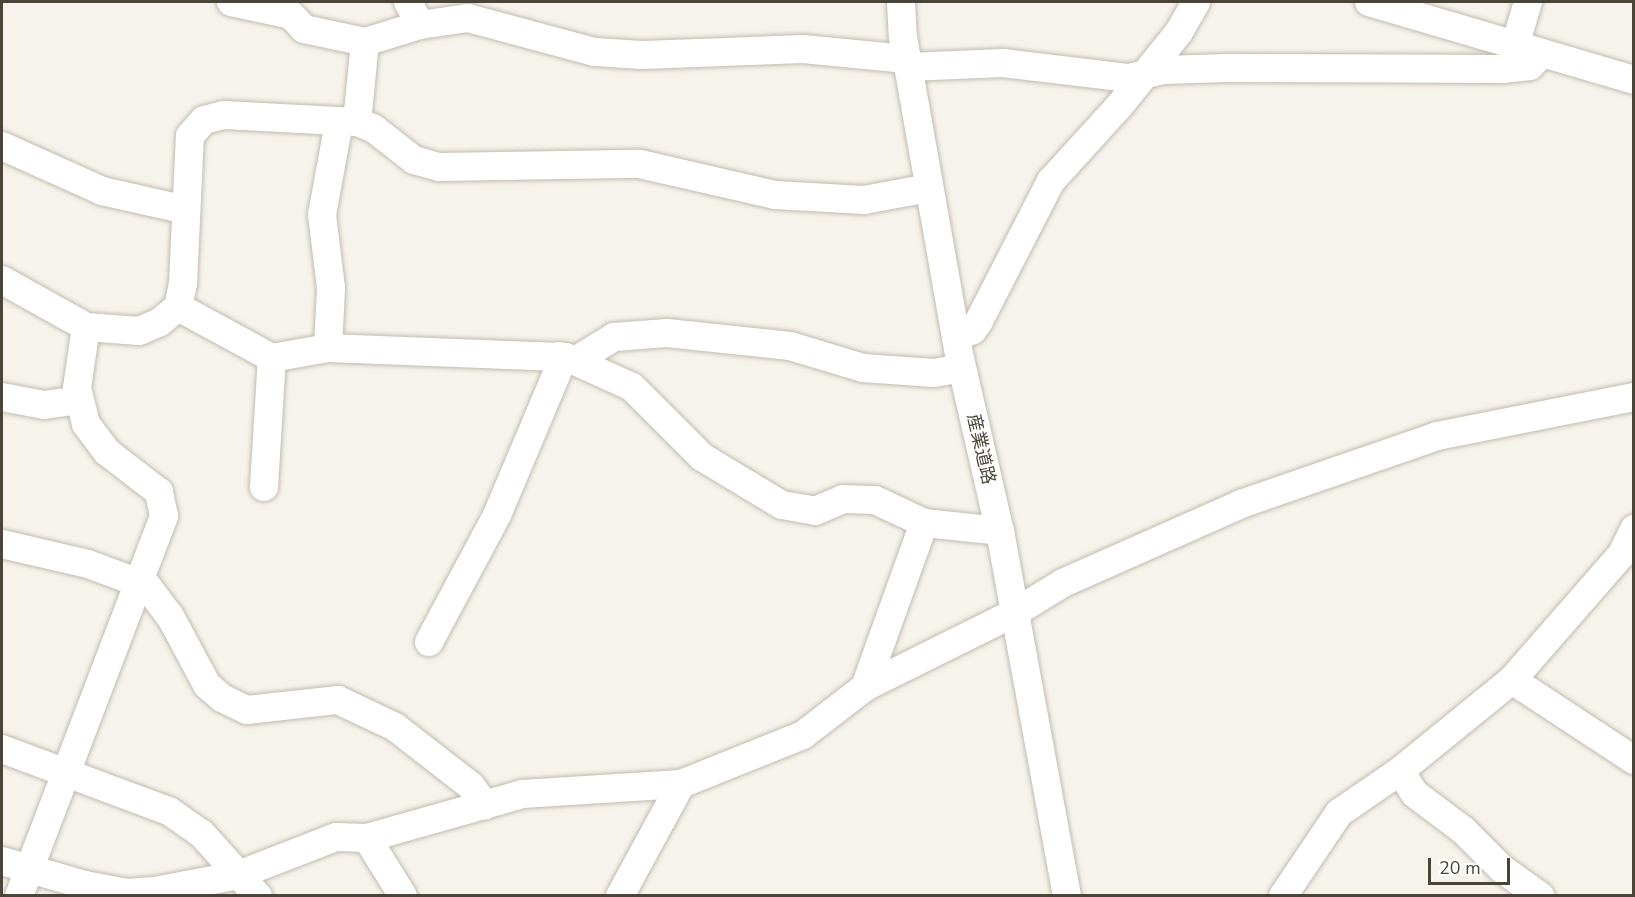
<!DOCTYPE html>
<html>
<head>
<meta charset="utf-8">
<style>
	body { margin:0 }
	#map { position:relative; width:1635px; height:897px; overflow:hidden; background:#f6f3ec; font-family:"Nunito Sans","Noto Sans JP",sans-serif }
	div>[style] { position:absolute }
	.roads { filter:drop-shadow(0 0 2px #c2bbae) drop-shadow(0 0 2px #c2bbae) }
	.minor>* { height:28px; margin:-14px; padding:0 14px; transform-origin:14px; border-radius:14px; background:#fff }
	span { translate:-50% -50%; white-space:nowrap; text-align:center; line-height:1.15; -webkit-text-stroke:5px #fff; paint-order:stroke }
	.street-label { font-size:18px; color:#4b4439 }
	.frame { position:absolute; inset:0; border:3px solid #4b4439; pointer-events:none }
	.scale { position:absolute; left:1428px; top:858px; width:82px; height:27px; box-sizing:border-box; border:3px solid #4b4439; border-top:0; padding-left:8px; font-size:18px; line-height:21px; white-space:nowrap; color:#4b4439; -webkit-text-stroke:4px #fff; paint-order:stroke }
</style>
</head>
<body>
<div id="map">
	<div class="roads">
		<div class="minor">
			<i style="left:231px;top:2px;width:61px;rotate:12.2deg"></i>
			<i style="left:291px;top:15px;width:19px;rotate:47deg"></i>
			<i style="left:304px;top:29px;width:62px;rotate:12deg"></i>
			<i style="left:365px;top:42px;width:58px;rotate:-17.2deg"></i>
			<i style="left:420px;top:25px;width:49px;rotate:-8.3deg"></i>
			<i style="left:468px;top:18px;width:131px;rotate:15deg"></i>
			<i style="left:595px;top:52px;width:47px;rotate:3.7deg"></i>
			<i style="left:642px;top:55px;width:161px;rotate:-2.1deg"></i>
			<i style="left:803px;top:49px;width:104px;rotate:5.5deg"></i>
			<i style="left:408px;top:2px;width:26px;rotate:62deg"></i>
			<i style="left:901px;top:2px;width:35px;rotate:87deg"></i>
			<i style="left:903px;top:37px;width:322px;rotate:80deg"></i>
			<i style="left:959px;top:354px;width:182px;rotate:77deg"></i>
			<i style="left:1000px;top:531px;width:371px;rotate:79.6deg"></i>
			<i style="left:1369px;top:2px;width:276px;rotate:16.4deg"></i>
			<i style="left:1515px;top:46px;width:46px;rotate:-73.5deg"></i>
			<i style="left:908px;top:67px;width:95px;rotate:-2.4deg"></i>
			<i style="left:1003px;top:63px;width:127px;rotate:6.8deg"></i>
			<i style="left:1129px;top:78px;width:36px;rotate:-13deg"></i>
			<i style="left:1164px;top:70px;width:63px;rotate:-1.8deg"></i>
			<i style="left:1227px;top:68px;width:276px;rotate:0.2deg"></i>
			<i style="left:1503px;top:69px;width:27px;rotate:-6deg"></i>
			<i style="left:1530px;top:66px;width:16px;rotate:-47deg"></i>
			<i style="left:357px;top:122px;width:17px;rotate:21deg"></i>
			<i style="left:373px;top:128px;width:52px;rotate:38deg"></i>
			<i style="left:414px;top:160px;width:26px;rotate:16deg"></i>
			<i style="left:439px;top:167px;width:201px;rotate:-0.9deg"></i>
			<i style="left:640px;top:164px;width:139px;rotate:12.9deg"></i>
			<i style="left:775px;top:195px;width:89px;rotate:3.2deg"></i>
			<i style="left:864px;top:200px;width:66px;rotate:-10.5deg"></i>
			<i style="left:2px;top:146px;width:110px;rotate:24.2deg"></i>
			<i style="left:102px;top:191px;width:86px;rotate:12.7deg"></i>
			<i style="left:2px;top:280px;width:96px;rotate:29.2deg"></i>
			<i style="left:86px;top:327px;width:53px;rotate:4.3deg"></i>
			<i style="left:139px;top:331px;width:23px;rotate:-23deg"></i>
			<i style="left:160px;top:322px;width:23px;rotate:-40deg"></i>
			<i style="left:178px;top:307px;width:25px;rotate:-78deg"></i>
			<i style="left:183px;top:283px;width:147px;rotate:-87.3deg"></i>
			<i style="left:190px;top:136px;width:21px;rotate:-49deg"></i>
			<i style="left:204px;top:120px;width:21px;rotate:-14deg"></i>
			<i style="left:224px;top:115px;width:133px;rotate:3deg"></i>
			<i style="left:357px;top:122px;width:80px;rotate:-84.3deg"></i>
			<i style="left:178px;top:307px;width:107px;rotate:28.5deg"></i>
			<i style="left:272px;top:358px;width:57px;rotate:-10.1deg"></i>
			<i style="left:328px;top:348px;width:238px;rotate:2.2deg"></i>
			<i style="left:566px;top:357px;width:72px;rotate:24.4deg"></i>
			<i style="left:632px;top:387px;width:99px;rotate:45deg"></i>
			<i style="left:702px;top:457px;width:93px;rotate:31deg"></i>
			<i style="left:782px;top:505px;width:34px;rotate:10deg"></i>
			<i style="left:815px;top:511px;width:30px;rotate:-23deg"></i>
			<i style="left:843px;top:499px;width:32px;rotate:2deg"></i>
			<i style="left:875px;top:500px;width:54px;rotate:25.1deg"></i>
			<i style="left:924px;top:523px;width:76px;rotate:6deg"></i>
			<i style="left:956px;top:337px;width:18px;rotate:-22deg"></i>
			<i style="left:973px;top:330px;width:11px;rotate:-56deg"></i>
			<i style="left:979px;top:321px;width:157px;rotate:-62.8deg"></i>
			<i style="left:1051px;top:181px;width:104px;rotate:-47.7deg"></i>
			<i style="left:1121px;top:104px;width:92px;rotate:-51.1deg"></i>
			<i style="left:1179px;top:32px;width:34px;rotate:-60deg"></i>
			<i style="left:328px;top:348px;width:60px;rotate:-87.1deg"></i>
			<i style="left:331px;top:288px;width:74px;rotate:-97deg"></i>
			<i style="left:322px;top:215px;width:95px;rotate:-79.6deg"></i>
			<i style="left:575px;top:361px;width:46px;rotate:-31.6deg"></i>
			<i style="left:614px;top:337px;width:53px;rotate:-4.3deg"></i>
			<i style="left:667px;top:333px;width:124px;rotate:6deg"></i>
			<i style="left:790px;top:346px;width:76px;rotate:16.8deg"></i>
			<i style="left:863px;top:368px;width:71px;rotate:4deg"></i>
			<i style="left:934px;top:373px;width:28px;rotate:-10deg"></i>
			<i style="left:2px;top:397px;width:43px;rotate:10.8deg"></i>
			<i style="left:44px;top:405px;width:35px;rotate:-8deg"></i>
			<i style="left:264px;top:487px;width:129px;rotate:-86.5deg"></i>
			<i style="left:2px;top:544px;width:88px;rotate:13.1deg"></i>
			<i style="left:88px;top:564px;width:63px;rotate:20.4deg"></i>
			<i style="left:147px;top:586px;width:38px;rotate:53deg"></i>
			<i style="left:170px;top:616px;width:78px;rotate:61.8deg"></i>
			<i style="left:207px;top:685px;width:20px;rotate:41deg"></i>
			<i style="left:222px;top:698px;width:28px;rotate:26deg"></i>
			<i style="left:247px;top:710px;width:92px;rotate:-6.3deg"></i>
			<i style="left:338px;top:700px;width:63px;rotate:25.3deg"></i>
			<i style="left:395px;top:727px;width:96px;rotate:37.8deg"></i>
			<i style="left:471px;top:786px;width:24px;rotate:54deg"></i>
			<i style="left:429px;top:642px;width:144px;rotate:-61.8deg"></i>
			<i style="left:497px;top:515px;width:160px;rotate:-67.1deg"></i>
			<i style="left:559px;top:368px;width:12px;rotate:-90deg"></i>
			<i style="left:1512px;top:680px;width:146px;rotate:33.3deg"></i>
			<i style="left:865px;top:687px;width:174px;rotate:-70.2deg"></i>
			<i style="left:2px;top:749px;width:178px;rotate:20.4deg"></i>
			<i style="left:169px;top:811px;width:39px;rotate:35deg"></i>
			<i style="left:201px;top:833px;width:85px;rotate:47.9deg"></i>
			<i style="left:1400px;top:771px;width:27px;rotate:57deg"></i>
			<i style="left:1415px;top:794px;width:60px;rotate:36.9deg"></i>
			<i style="left:1463px;top:830px;width:55px;rotate:45deg"></i>
			<i style="left:1502px;top:869px;width:47px;rotate:35.4deg"></i>
			<i style="left:367px;top:838px;width:68px;rotate:58.2deg"></i>
			<i style="left:2px;top:861px;width:86px;rotate:16.1deg"></i>
			<i style="left:85px;top:885px;width:43px;rotate:10.8deg"></i>
			<i style="left:127px;top:893px;width:28px;rotate:-4deg"></i>
			<i style="left:155px;top:891px;width:85px;rotate:-10.9deg"></i>
			<i style="left:238px;top:875px;width:105px;rotate:-21.2deg"></i>
			<i style="left:336px;top:837px;width:31px;rotate:2deg"></i>
			<i style="left:367px;top:838px;width:161px;rotate:-15.8deg"></i>
			<i style="left:522px;top:794px;width:159px;rotate:-3.6deg"></i>
			<i style="left:19px;top:896px;width:407px;rotate:-69.1deg"></i>
			<i style="left:164px;top:516px;width:25px;rotate:-102deg"></i>
			<i style="left:159px;top:492px;width:66px;rotate:-142.4deg"></i>
			<i style="left:107px;top:452px;width:35px;rotate:-127deg"></i>
			<i style="left:86px;top:424px;width:37px;rotate:-104deg"></i>
			<i style="left:77px;top:388px;width:62px;rotate:-81.6deg"></i>
			<i style="left:620px;top:896px;width:128px;rotate:-61.4deg"></i>
			<i style="left:681px;top:784px;width:131px;rotate:-21.9deg"></i>
			<i style="left:803px;top:735px;width:78px;rotate:-37.7deg"></i>
			<i style="left:865px;top:687px;width:166px;rotate:-26.4deg"></i>
			<i style="left:1014px;top:613px;width:57px;rotate:-31.5deg"></i>
			<i style="left:1063px;top:583px;width:195px;rotate:-23.9deg"></i>
			<i style="left:1241px;top:504px;width:207px;rotate:-19.1deg"></i>
			<i style="left:1437px;top:436px;width:201px;rotate:-11.2deg"></i>
			<i style="left:1283px;top:896px;width:100px;rotate:-56deg"></i>
			<i style="left:1339px;top:813px;width:74px;rotate:-34.5deg"></i>
			<i style="left:1400px;top:771px;width:144px;rotate:-39.1deg"></i>
			<i style="left:1512px;top:680px;width:167px;rotate:-48.9deg"></i>
			<i style="left:1622px;top:554px;width:28px;rotate:-64deg"></i>
		</div>
	</div>
	<div class="street-label">
		<span style="left:981px;top:449px;rotate:77deg">産業道路</span>
	</div>
	<div class="frame"></div>
	<div class="scale">20 m</div>
</div>
</body>
</html>
